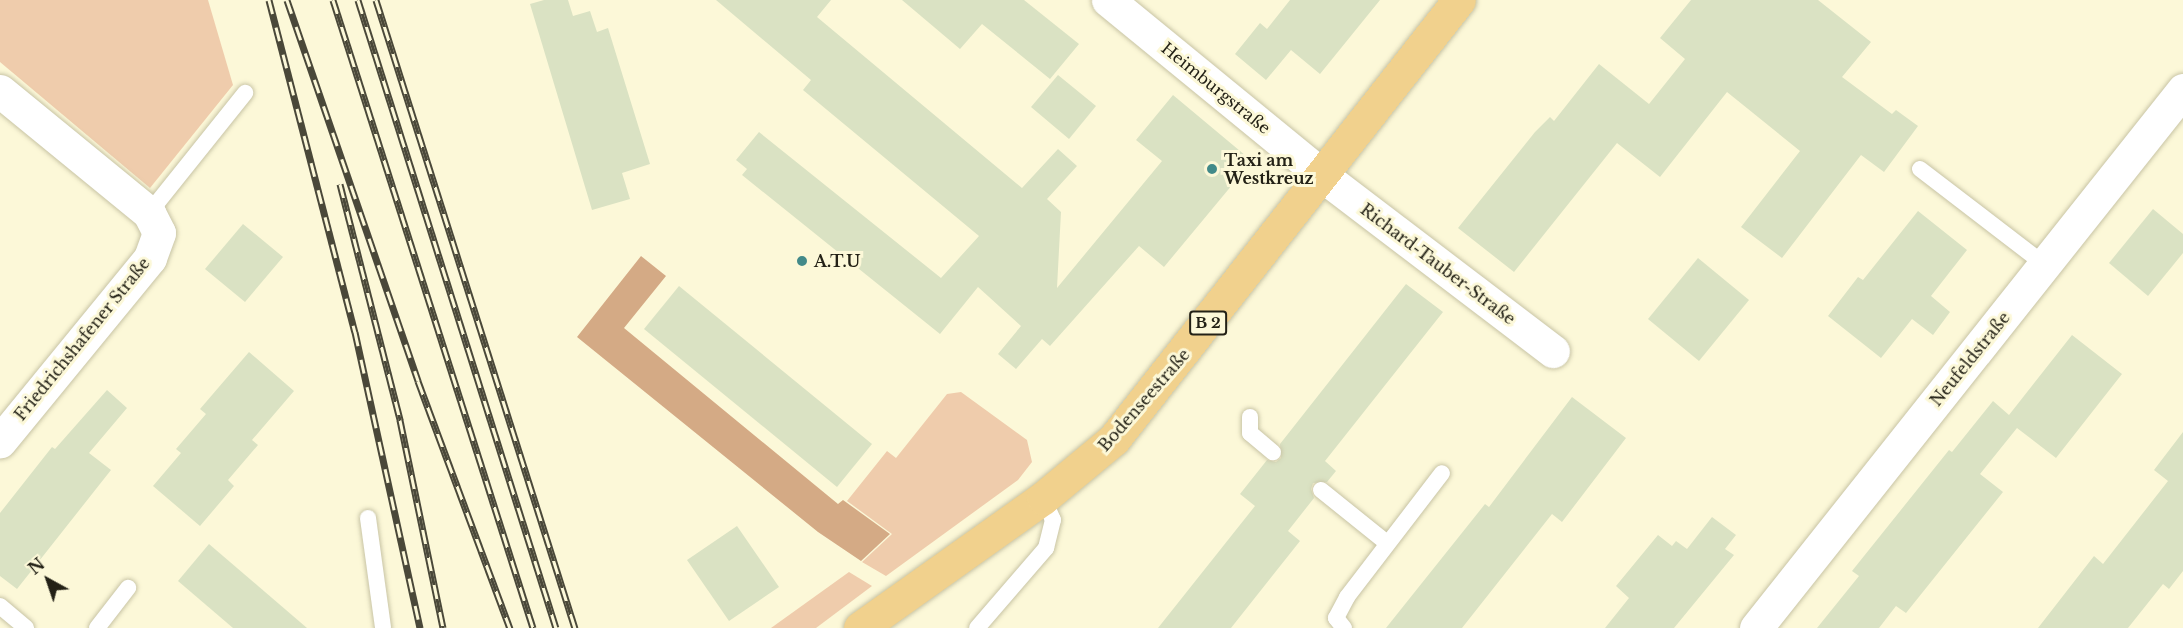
<!DOCTYPE html>
<html>
<head>
<meta charset="utf-8">
<style>
	body { margin:0 }
	#map { position:relative; width:2183px; height:628px; overflow:hidden; background:#fcf8d8; font-family:"Libre Baskerville",serif }
	div>[style] { position:absolute }
	.green>* { inset:0; background:#efccac }
	.forest>* { inset:0; background:#d4aa85 }
	.building>* { inset:0; background:#dae2c3 }
	.roads { filter:drop-shadow(0 0 2px #c8c4a5) drop-shadow(0 0 2px #c8c4a5) }
	.service>* { height:16px; margin:-8px; padding:0 8px; transform-origin:8px; border-radius:8px; background:#fff }
	.minor>* { height:33px; margin:-16.5px; padding:0 16.5px; transform-origin:16.5px; border-radius:16.5px; background:#fff }
	.primary>* { height:33px; margin:-16.5px; padding:0 16.5px; transform-origin:16.5px; border-radius:16.5px; background:#f1d18d }
	.rail>* { height:7px; margin-top:-3.5px; transform-origin:0; background:repeating-linear-gradient(90deg,#fcf8d8 0 14px,#4a4839 0 28px); box-sizing:border-box; border-block:2px solid #4a4839 }
	.dots>* { width:16px; height:16px; translate:-50% -50%; box-sizing:border-box; border:3px solid #fcf8d8; border-radius:50% }
	span { translate:-50% -50%; white-space:nowrap; text-align:center; line-height:1.15; -webkit-text-stroke:6px #fcf8d8; paint-order:stroke }
	.shield-label span { padding:2px 4px; background:#fcf8d8; border:2px solid; border-radius:4px; -webkit-text-stroke-width:0 }
	.shield-label { font-size:15px; color:#232116; font-weight:700 }
	.street-label { font-size:16px; color:#232116 }
	.poi-label { font-size:16px; color:#232116; font-weight:700 }
	.left { translate:0 -50%; text-align:left }
	.north { position:absolute; left:18px; top:550px; width:60px; height:60px; -webkit-text-stroke:4px #fcf8d8; paint-order:stroke; rotate:320deg; font-size:16px; font-weight:700; line-height:24px; text-align:center; color:#232116 }
	.north::after { content:''; display:block; margin:auto; width:21px; height:27px; background:#232116; clip-path:polygon(50% 0,100% 100%,50% 72%,0 100%) }
</style>
</head>
<body>
<div id="map">
	<div class="green">
		<i style="clip-path:polygon(0 0,208px 0,233px 85px,150px 188px,0 62px)"></i>
		<i style="clip-path:polygon(961px 392px,1027px 440px,1032px 462px,1018px 480px,886px 576px,862px 562px,892px 534px,847px 501px,887px 451px,896px 458px,947px 394px)"></i>
		<i style="clip-path:polygon(849px 572px,872px 586px,816px 628px,771px 628px)"></i>
	</div>
	<div class="forest">
		<i style="clip-path:polygon(641px 256px,666px 276px,624px 328px,838px 504px,843px 500px,890px 534px,861px 561px,818px 532px,577px 337px)"></i>
	</div>
	<div class="building">
		<i style="clip-path:polygon(544px 0,568px 0,573px 16px,590px 11px,597px 32px,608px 28px,650px 164px,622px 173px,630px 199px,592px 210px,530px 4px)"></i>
		<i style="clip-path:polygon(716px 0,831px 0,817px 17px,1022px 188px,1058px 149px,1077px 166px,1047px 199px,1061px 212px,1057px 288px,1162px 161px,1136px 140px,1173px 95px,1252px 161px,1164px 267px,1139px 246px,1050px 346px,1042px 339px,1016px 369px,998px 354px,1021px 326px,978px 287px,940px 334px,742px 175px,747px 169px,736px 160px,759px 132px,941px 278px,979px 236px,803px 90px,811px 80px)"></i>
		<i style="clip-path:polygon(902px 0,1024px 0,1079px 44px,1050px 79px,982px 24px,960px 49px)"></i>
		<i style="clip-path:polygon(1290px 0,1380px 0,1320px 74px,1291px 50px,1266px 80px,1235px 54px,1260px 23px,1267px 29px)"></i>
		<i style="clip-path:polygon(1691px 0,1818px 0,1871px 42px,1842px 77px,1892px 114px,1896px 110px,1918px 126px,1884px 172px,1861px 155px,1782px 258px,1741px 227px,1800px 151px,1727px 92px,1660px 177px,1617px 143px,1514px 272px,1458px 228px,1535px 132px,1550px 117px,1554px 121px,1599px 64px,1649px 104px,1685px 59px,1660px 38px)"></i>
		<i style="clip-path:polygon(1058px 75px,1096px 106px,1069px 139px,1031px 107px)"></i>
		<i style="clip-path:polygon(2153px 209px,2183px 234px,2183px 253px,2148px 296px,2109px 263px)"></i>
		<i style="clip-path:polygon(1918px 211px,1967px 250px,1931px 296px,1950px 312px,1933px 335px,1912px 319px,1881px 358px,1828px 316px,1858px 277px,1863px 280px)"></i>
		<i style="clip-path:polygon(243px 224px,283px 257px,245px 302px,205px 269px)"></i>
		<i style="clip-path:polygon(1698px 258px,1749px 300px,1699px 361px,1648px 319px)"></i>
		<i style="clip-path:polygon(1406px 284px,1443px 312px,1325px 461px,1336px 471px,1327px 482px,1313px 483px,1311px 489px,1314px 498px,1288px 531px,1300px 541px,1231px 628px,1158px 628px,1255px 506px,1240px 494px,1267px 460px,1276px 462px,1281px 458px,1280px 444px)"></i>
		<i style="clip-path:polygon(679px 286px,872px 444px,837px 487px,644px 329px)"></i>
		<i style="clip-path:polygon(2072px 335px,2122px 374px,2056px 458px,2017px 428px,1980px 474px,2003px 492px,1906px 613px,1896px 606px,1879px 628px,1817px 628px,1859px 576px,1852px 571px,1949px 450px,1952px 452px,1993px 401px,2009px 415px)"></i>
		<i style="clip-path:polygon(249px 352px,294px 391px,252px 440px,258px 445px,228px 480px,234px 486px,200px 526px,153px 486px,181px 453px,176px 449px,206px 414px,200px 409px)"></i>
		<i style="clip-path:polygon(107px 390px,127px 408px,89px 453px,111px 470px,17px 589px,0 576px,0 513px,52px 447px,55px 449px)"></i>
		<i style="clip-path:polygon(1572px 397px,1626px 438px,1562px 522px,1552px 514px,1462px 628px,1386px 628px,1485px 504px,1489px 507px)"></i>
		<i style="clip-path:polygon(2183px 432px,2183px 571px,2169px 589px,2163px 584px,2128px 628px,2038px 628px,2094px 556px,2103px 564px,2168px 481px,2154px 470px)"></i>
		<i style="clip-path:polygon(1712px 517px,1736px 535px,1725px 549px,1734px 555px,1674px 628px,1605px 628px,1629px 598px,1616px 586px,1658px 535px,1672px 546px,1676px 541px,1687px 549px)"></i>
		<i style="clip-path:polygon(737px 526px,779px 587px,729px 621px,687px 560px)"></i>
		<i style="clip-path:polygon(209px 544px,307px 628px,233px 628px,178px 581px)"></i>
	</div>
	<div class="roads">
		<div class="service">
			<i style="left:1920px;top:169px;width:158px;rotate:37.5deg"></i>
			<i style="left:149px;top:213px;width:154px;rotate:-51.3deg"></i>
			<i style="left:1250px;top:417px;width:16px;rotate:90deg"></i>
			<i style="left:1250px;top:433px;width:30px;rotate:40deg"></i>
			<i style="left:1321px;top:490px;width:85px;rotate:38.8deg"></i>
			<i style="left:368px;top:518px;width:111px;rotate:82.2deg"></i>
			<i style="left:0;top:606px;width:34px;rotate:40deg"></i>
			<i style="left:97px;top:628px;width:51px;rotate:-52.2deg"></i>
			<i style="left:977px;top:628px;width:106px;rotate:-49.2deg"></i>
			<i style="left:1046px;top:548px;width:29px;rotate:-76deg"></i>
			<i style="left:1053px;top:520px;width:24px;rotate:-114deg"></i>
			<i style="left:1344px;top:628px;width:13px;rotate:-129deg"></i>
			<i style="left:1336px;top:618px;width:24px;rotate:-62deg"></i>
			<i style="left:1347px;top:597px;width:156px;rotate:-52.5deg"></i>
		</div>
		<div class="minor">
			<i style="left:1108px;top:0;width:278px;rotate:39.3deg"></i>
			<i style="left:1323px;top:176px;width:289px;rotate:37.3deg"></i>
			<i style="left:0;top:91px;width:193px;rotate:39.3deg"></i>
			<i style="left:149px;top:213px;width:22px;rotate:63deg"></i>
			<i style="left:159px;top:233px;width:27px;rotate:110deg"></i>
			<i style="left:150px;top:258px;width:237px;rotate:129.3deg"></i>
			<i style="left:1756px;top:628px;width:687px;rotate:-51.56deg"></i>
		</div>
		<div class="primary">
			<i style="left:860px;top:628px;width:224px;rotate:-35.4deg"></i>
			<i style="left:1043px;top:498px;width:92px;rotate:-39.7deg"></i>
			<i style="left:1114px;top:439px;width:558px;rotate:-51.84deg"></i>
		</div>
	</div>
	<div class="rail">
		<i style="left:269px;top:0;width:343px;rotate:75.5deg"></i>
		<i style="left:355px;top:332px;width:303px;rotate:77.6deg"></i>
		<i style="left:287px;top:0;width:403px;rotate:71deg"></i>
		<i style="left:418px;top:381px;width:264px;rotate:69.6deg"></i>
		<i style="left:333px;top:0;width:659px;rotate:72.33deg"></i>
		<i style="left:358px;top:0;width:658px;rotate:72.5deg"></i>
		<i style="left:376px;top:0;width:659px;rotate:72.42deg"></i>
		<i style="left:340px;top:184px;width:244px;rotate:75.7deg"></i>
		<i style="left:400px;top:420px;width:212px;rotate:78.3deg"></i>
	</div>
	<div class="dots">
		<i style="left:1212px;top:169px;background:#428a89"></i>
		<i style="left:802px;top:261px;background:#428a89"></i>
	</div>
	<div class="shield-label">
		<span style="left:1208px;top:323px">B 2</span>
	</div>
	<div class="street-label">
		<span style="left:1216px;top:88px;rotate:39deg">Heimburgstraße</span>
		<span style="left:1438px;top:264px;rotate:37deg">Richard-Tauber-Straße</span>
		<span style="left:82px;top:339px;rotate:-51deg">Friedrichshafener Straße</span>
		<span style="left:1970px;top:359px;rotate:-51deg">Neufeldstraße</span>
		<span style="left:1144px;top:400px;rotate:-49deg">Bodenseestraße</span>
	</div>
	<div class="poi-label">
		<span class="left" style="left:1224px;top:169px">Taxi am<br>Westkreuz</span>
		<span class="left" style="left:814px;top:261px">A.T.U</span>
	</div>
	<div class="north">N</div>
</div>
</body>
</html>
